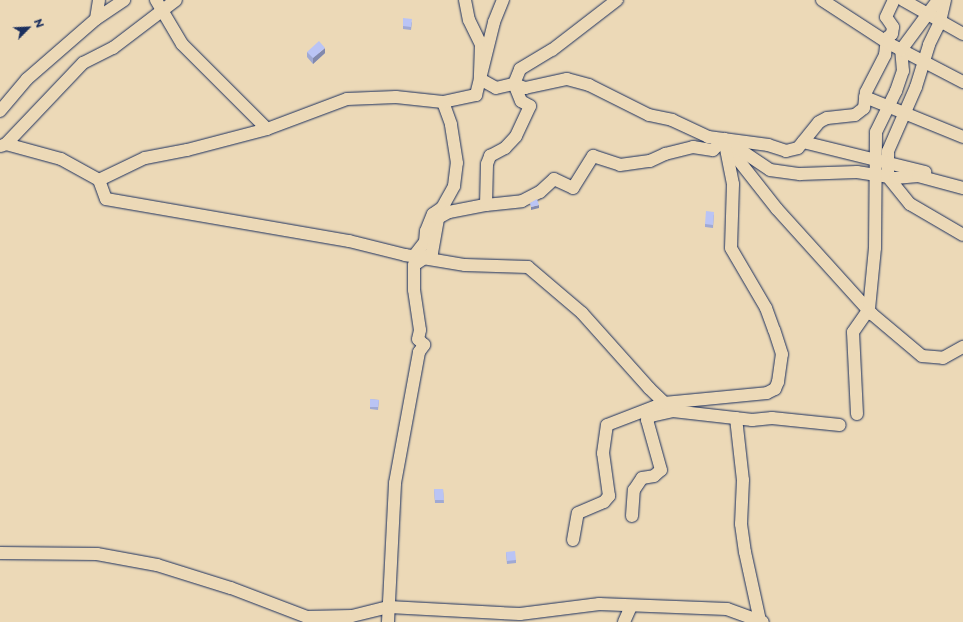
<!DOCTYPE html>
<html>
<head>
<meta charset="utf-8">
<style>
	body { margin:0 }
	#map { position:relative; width:963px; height:622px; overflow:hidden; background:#ecd9b7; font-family:"Playpen Sans",sans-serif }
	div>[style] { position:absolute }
	.roads { filter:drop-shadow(0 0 1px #1b2f5e) drop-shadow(0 0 1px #1b2f5e) }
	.minor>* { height:12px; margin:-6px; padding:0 6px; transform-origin:6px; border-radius:6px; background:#ecd9b7 }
	.wall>* { inset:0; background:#a0a9d3 }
	.shaded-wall>* { inset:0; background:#8289ac }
	.building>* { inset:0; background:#bac4f5 }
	span { translate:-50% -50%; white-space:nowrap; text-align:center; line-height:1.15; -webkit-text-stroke:3px #ecd9b7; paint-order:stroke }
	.north { position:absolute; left:8px; top:8px; width:40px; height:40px; -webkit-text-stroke:3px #ecd9b7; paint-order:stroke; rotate:66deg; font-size:11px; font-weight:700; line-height:16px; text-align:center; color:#1b2f5e }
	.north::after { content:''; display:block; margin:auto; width:14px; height:18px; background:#1b2f5e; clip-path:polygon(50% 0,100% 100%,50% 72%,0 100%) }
</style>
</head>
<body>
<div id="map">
	<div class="roads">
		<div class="minor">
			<i style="left:156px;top:0;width:51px;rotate:59.4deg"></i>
			<i style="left:182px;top:44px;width:120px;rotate:45deg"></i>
			<i style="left:465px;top:0;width:20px;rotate:79deg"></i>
			<i style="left:469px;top:20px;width:28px;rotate:64deg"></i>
			<i style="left:481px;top:45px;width:34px;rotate:92deg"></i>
			<i style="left:480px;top:79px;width:18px;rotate:29deg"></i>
			<i style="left:496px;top:88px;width:18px;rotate:-13deg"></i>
			<i style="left:514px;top:84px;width:12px;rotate:20deg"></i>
			<i style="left:525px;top:88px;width:43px;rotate:-12.1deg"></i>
			<i style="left:567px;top:79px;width:23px;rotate:15deg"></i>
			<i style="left:589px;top:85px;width:67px;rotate:26.6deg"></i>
			<i style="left:649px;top:115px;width:24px;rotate:12deg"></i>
			<i style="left:672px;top:120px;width:40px;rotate:25deg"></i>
			<i style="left:708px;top:137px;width:61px;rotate:7.6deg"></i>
			<i style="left:768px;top:145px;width:19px;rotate:18deg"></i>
			<i style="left:786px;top:151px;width:12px;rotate:-14deg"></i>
			<i style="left:798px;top:148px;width:33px;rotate:-51deg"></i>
			<i style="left:819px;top:122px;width:9px;rotate:-27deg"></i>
			<i style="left:827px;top:118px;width:28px;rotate:-6deg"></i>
			<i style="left:855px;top:115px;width:11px;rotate:-38deg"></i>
			<i style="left:864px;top:108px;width:16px;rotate:-83deg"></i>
			<i style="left:866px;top:92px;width:42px;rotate:-62.8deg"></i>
			<i style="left:885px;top:55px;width:17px;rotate:-83deg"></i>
			<i style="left:887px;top:38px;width:6px;rotate:-39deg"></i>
			<i style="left:892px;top:34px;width:7px;rotate:-82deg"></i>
			<i style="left:893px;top:27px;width:12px;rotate:-125deg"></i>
			<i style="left:886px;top:17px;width:19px;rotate:-65deg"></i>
			<i style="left:822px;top:0;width:79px;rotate:33.1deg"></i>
			<i style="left:888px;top:43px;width:85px;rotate:27.5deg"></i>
			<i style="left:903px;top:0;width:69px;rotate:29.5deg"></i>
			<i style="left:945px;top:0;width:23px;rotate:103deg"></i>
			<i style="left:940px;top:22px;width:25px;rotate:116deg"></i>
			<i style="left:929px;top:45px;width:44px;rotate:107.2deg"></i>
			<i style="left:916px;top:87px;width:70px;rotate:113.6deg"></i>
			<i style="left:888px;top:151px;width:26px;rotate:90deg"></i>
			<i style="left:888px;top:177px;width:35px;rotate:51deg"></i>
			<i style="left:910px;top:204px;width:61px;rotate:30.3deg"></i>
			<i style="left:96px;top:19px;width:19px;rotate:-81deg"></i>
			<i style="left:865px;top:97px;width:106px;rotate:22.2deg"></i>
			<i style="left:0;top:111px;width:42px;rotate:-49.8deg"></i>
			<i style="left:27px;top:79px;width:91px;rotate:-41deg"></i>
			<i style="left:96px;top:19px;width:34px;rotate:-34deg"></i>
			<i style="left:803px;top:142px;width:126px;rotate:13.8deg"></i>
			<i style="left:725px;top:143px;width:84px;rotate:51.8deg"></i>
			<i style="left:777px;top:209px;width:142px;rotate:47.9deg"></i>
			<i style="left:872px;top:314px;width:65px;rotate:40deg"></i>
			<i style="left:922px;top:356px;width:21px;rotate:5deg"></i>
			<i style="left:943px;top:358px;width:23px;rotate:-29deg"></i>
			<i style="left:730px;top:143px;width:48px;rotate:34deg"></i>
			<i style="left:770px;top:170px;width:30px;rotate:8deg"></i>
			<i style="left:800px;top:174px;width:57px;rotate:-2deg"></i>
			<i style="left:857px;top:172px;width:38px;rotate:9deg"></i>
			<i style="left:895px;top:178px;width:23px;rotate:-5deg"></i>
			<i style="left:918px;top:176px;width:47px;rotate:14.9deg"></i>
			<i style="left:6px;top:144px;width:57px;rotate:15.3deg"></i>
			<i style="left:61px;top:159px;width:43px;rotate:28.9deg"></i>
			<i style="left:99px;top:180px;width:51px;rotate:-25.6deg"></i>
			<i style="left:145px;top:158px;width:43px;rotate:-10.8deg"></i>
			<i style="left:187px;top:150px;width:83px;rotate:-14.7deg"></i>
			<i style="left:267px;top:129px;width:85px;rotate:-20.6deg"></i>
			<i style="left:347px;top:99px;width:49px;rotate:-2.3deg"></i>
			<i style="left:396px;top:97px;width:47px;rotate:6.1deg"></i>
			<i style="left:1px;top:146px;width:5px;rotate:-22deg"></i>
			<i style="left:6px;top:144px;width:112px;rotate:-46.5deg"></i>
			<i style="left:83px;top:63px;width:34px;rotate:-27deg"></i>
			<i style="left:113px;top:48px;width:79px;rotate:-37.3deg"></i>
			<i style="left:99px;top:180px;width:20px;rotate:70deg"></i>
			<i style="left:106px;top:199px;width:247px;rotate:9.8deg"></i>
			<i style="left:349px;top:241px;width:58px;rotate:14deg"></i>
			<i style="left:405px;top:255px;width:61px;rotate:9.5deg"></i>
			<i style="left:465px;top:265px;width:63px;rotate:1.8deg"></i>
			<i style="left:528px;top:267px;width:71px;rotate:40.4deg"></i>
			<i style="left:582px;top:313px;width:101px;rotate:48.2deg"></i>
			<i style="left:649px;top:388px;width:33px;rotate:44deg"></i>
			<i style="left:486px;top:205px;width:36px;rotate:-6deg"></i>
			<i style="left:522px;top:201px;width:20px;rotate:-27deg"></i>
			<i style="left:540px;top:192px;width:19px;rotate:-43deg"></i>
			<i style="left:554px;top:179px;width:21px;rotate:25deg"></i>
			<i style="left:573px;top:188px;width:38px;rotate:-58deg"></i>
			<i style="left:593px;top:156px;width:28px;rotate:18deg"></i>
			<i style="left:620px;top:165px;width:30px;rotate:-8deg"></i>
			<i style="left:650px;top:161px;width:17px;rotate:-25deg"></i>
			<i style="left:665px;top:154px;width:29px;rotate:-14deg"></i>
			<i style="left:693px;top:147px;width:20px;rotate:9deg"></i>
			<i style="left:713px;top:150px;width:16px;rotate:-45deg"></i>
			<i style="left:414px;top:256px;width:18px;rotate:-52deg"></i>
			<i style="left:425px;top:242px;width:11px;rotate:-85deg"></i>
			<i style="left:426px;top:231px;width:18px;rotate:-68deg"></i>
			<i style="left:433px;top:214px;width:11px;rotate:-34deg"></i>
			<i style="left:442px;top:208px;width:25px;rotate:-61deg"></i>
			<i style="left:454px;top:186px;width:23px;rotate:-83deg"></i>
			<i style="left:457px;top:163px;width:39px;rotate:-99deg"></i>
			<i style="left:451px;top:124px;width:23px;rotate:-110deg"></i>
			<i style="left:443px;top:102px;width:34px;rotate:-12deg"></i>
			<i style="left:476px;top:95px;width:75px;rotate:-76.1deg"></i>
			<i style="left:494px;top:22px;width:24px;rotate:-68deg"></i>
			<i style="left:857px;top:414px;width:82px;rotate:-92.8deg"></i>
			<i style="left:853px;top:332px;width:28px;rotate:-55deg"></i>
			<i style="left:869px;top:309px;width:61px;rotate:-84.4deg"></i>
			<i style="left:875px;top:248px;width:116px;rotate:-89.5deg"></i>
			<i style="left:876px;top:132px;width:46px;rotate:-64deg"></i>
			<i style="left:896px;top:91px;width:21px;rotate:-71deg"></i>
			<i style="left:903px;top:71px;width:21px;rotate:-95deg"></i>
			<i style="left:901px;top:50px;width:62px;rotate:-53.5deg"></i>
			<i style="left:736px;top:418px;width:62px;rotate:83.6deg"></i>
			<i style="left:743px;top:480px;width:44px;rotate:92.6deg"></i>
			<i style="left:741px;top:524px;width:28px;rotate:82deg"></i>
			<i style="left:745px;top:552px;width:71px;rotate:77.7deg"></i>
			<i style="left:632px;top:516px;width:26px;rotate:-86deg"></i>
			<i style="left:634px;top:490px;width:14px;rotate:-56deg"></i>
			<i style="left:642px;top:478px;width:12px;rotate:-9deg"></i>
			<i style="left:654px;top:476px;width:9px;rotate:-41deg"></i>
			<i style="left:661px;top:470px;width:52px;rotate:-105.6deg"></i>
			<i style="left:647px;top:420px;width:6px;rotate:-45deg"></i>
			<i style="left:651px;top:416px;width:23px;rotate:-13deg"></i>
			<i style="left:673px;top:411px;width:80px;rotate:6.5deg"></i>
			<i style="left:752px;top:420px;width:20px;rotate:-6deg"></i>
			<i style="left:772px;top:418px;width:68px;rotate:5.9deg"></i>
			<i style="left:573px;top:540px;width:27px;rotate:-80deg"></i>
			<i style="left:578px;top:513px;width:28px;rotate:-23deg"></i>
			<i style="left:604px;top:502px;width:8px;rotate:-50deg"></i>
			<i style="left:609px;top:496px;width:43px;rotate:-97.9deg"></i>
			<i style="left:603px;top:453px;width:28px;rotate:-82deg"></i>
			<i style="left:607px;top:425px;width:61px;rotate:-21.1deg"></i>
			<i style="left:664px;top:403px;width:103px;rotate:-5.5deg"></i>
			<i style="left:767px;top:393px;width:9px;rotate:-27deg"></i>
			<i style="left:775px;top:389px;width:8px;rotate:-67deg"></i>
			<i style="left:778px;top:382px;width:28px;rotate:-82deg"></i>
			<i style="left:782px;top:354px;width:25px;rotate:-108deg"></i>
			<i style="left:774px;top:330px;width:23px;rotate:-110deg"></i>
			<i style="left:766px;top:308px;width:69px;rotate:-120.3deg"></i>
			<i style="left:731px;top:248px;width:64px;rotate:-88.2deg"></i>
			<i style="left:733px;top:184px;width:46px;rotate:-101.3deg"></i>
			<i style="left:0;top:553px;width:97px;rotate:0.6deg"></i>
			<i style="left:97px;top:554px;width:61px;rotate:10.4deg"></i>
			<i style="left:157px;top:565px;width:77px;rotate:17.3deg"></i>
			<i style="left:231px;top:588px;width:81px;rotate:20.9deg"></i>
			<i style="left:307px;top:617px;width:8px;rotate:40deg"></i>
			<i style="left:307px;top:617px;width:45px;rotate:-1.3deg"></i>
			<i style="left:352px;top:616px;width:38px;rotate:-14deg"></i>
			<i style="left:389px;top:607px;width:131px;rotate:3.1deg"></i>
			<i style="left:520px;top:614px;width:80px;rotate:-7.2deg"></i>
			<i style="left:599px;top:604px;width:128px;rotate:2.2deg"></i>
			<i style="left:727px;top:609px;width:38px;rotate:20deg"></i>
			<i style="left:388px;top:622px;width:139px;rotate:-87.1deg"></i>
			<i style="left:395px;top:483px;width:133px;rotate:-79.6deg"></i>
			<i style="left:419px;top:352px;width:9px;rotate:-54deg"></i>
			<i style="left:424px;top:345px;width:8px;rotate:-135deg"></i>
			<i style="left:418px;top:339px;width:9px;rotate:-77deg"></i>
			<i style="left:420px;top:330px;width:40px;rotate:-98.5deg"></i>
			<i style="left:414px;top:290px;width:25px;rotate:-90deg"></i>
			<i style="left:414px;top:265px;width:22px;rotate:-34deg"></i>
			<i style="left:432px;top:253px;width:36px;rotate:-80deg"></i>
			<i style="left:438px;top:218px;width:13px;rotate:-29deg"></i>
			<i style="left:449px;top:212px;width:38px;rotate:-11deg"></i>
			<i style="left:486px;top:205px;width:41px;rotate:-88.6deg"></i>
			<i style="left:487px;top:164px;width:9px;rotate:-69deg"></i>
			<i style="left:490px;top:156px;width:17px;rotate:-28deg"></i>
			<i style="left:505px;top:148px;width:16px;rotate:-47deg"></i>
			<i style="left:516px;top:136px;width:33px;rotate:-65deg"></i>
			<i style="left:530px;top:106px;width:10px;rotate:-151deg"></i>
			<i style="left:521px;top:101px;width:18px;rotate:-112deg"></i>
			<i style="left:514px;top:84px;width:16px;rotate:-68deg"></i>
			<i style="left:520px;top:69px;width:37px;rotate:-31deg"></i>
			<i style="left:552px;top:50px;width:82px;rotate:-37.6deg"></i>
			<i style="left:624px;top:622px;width:17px;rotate:-66deg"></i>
		</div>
	</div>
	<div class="wall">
		<i style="clip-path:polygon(412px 22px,411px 30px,403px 29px,403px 26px)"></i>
		<i style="clip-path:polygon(307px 52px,325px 53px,313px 64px,307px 57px)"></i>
		<i style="clip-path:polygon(714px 214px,713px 228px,705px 227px,705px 224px)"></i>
		<i style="clip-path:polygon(370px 399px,379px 400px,378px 410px,370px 409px)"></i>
		<i style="clip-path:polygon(434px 489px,443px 489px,444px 503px,435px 503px)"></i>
		<i style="clip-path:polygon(506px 552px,516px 560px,516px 563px,507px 564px)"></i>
	</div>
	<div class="shaded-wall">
		<i style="clip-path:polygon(325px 48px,325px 53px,313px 64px,313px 58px)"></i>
		<i style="clip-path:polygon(539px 205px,539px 208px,531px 210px,531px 207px)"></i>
	</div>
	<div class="building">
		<i style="clip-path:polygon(403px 18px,412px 19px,411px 27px,403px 26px)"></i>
		<i style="clip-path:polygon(319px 41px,325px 48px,313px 58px,307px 52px)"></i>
		<i style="clip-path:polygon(537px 199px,539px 205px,531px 207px,530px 203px)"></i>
		<i style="clip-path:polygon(706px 211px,714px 212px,713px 225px,705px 224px)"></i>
		<i style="clip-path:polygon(370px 399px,379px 400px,378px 407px,370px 407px)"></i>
		<i style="clip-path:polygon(434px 489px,443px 489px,444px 500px,435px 500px)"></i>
		<i style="clip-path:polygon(515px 551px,516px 560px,507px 561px,506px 552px)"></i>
	</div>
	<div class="north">N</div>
</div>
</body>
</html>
